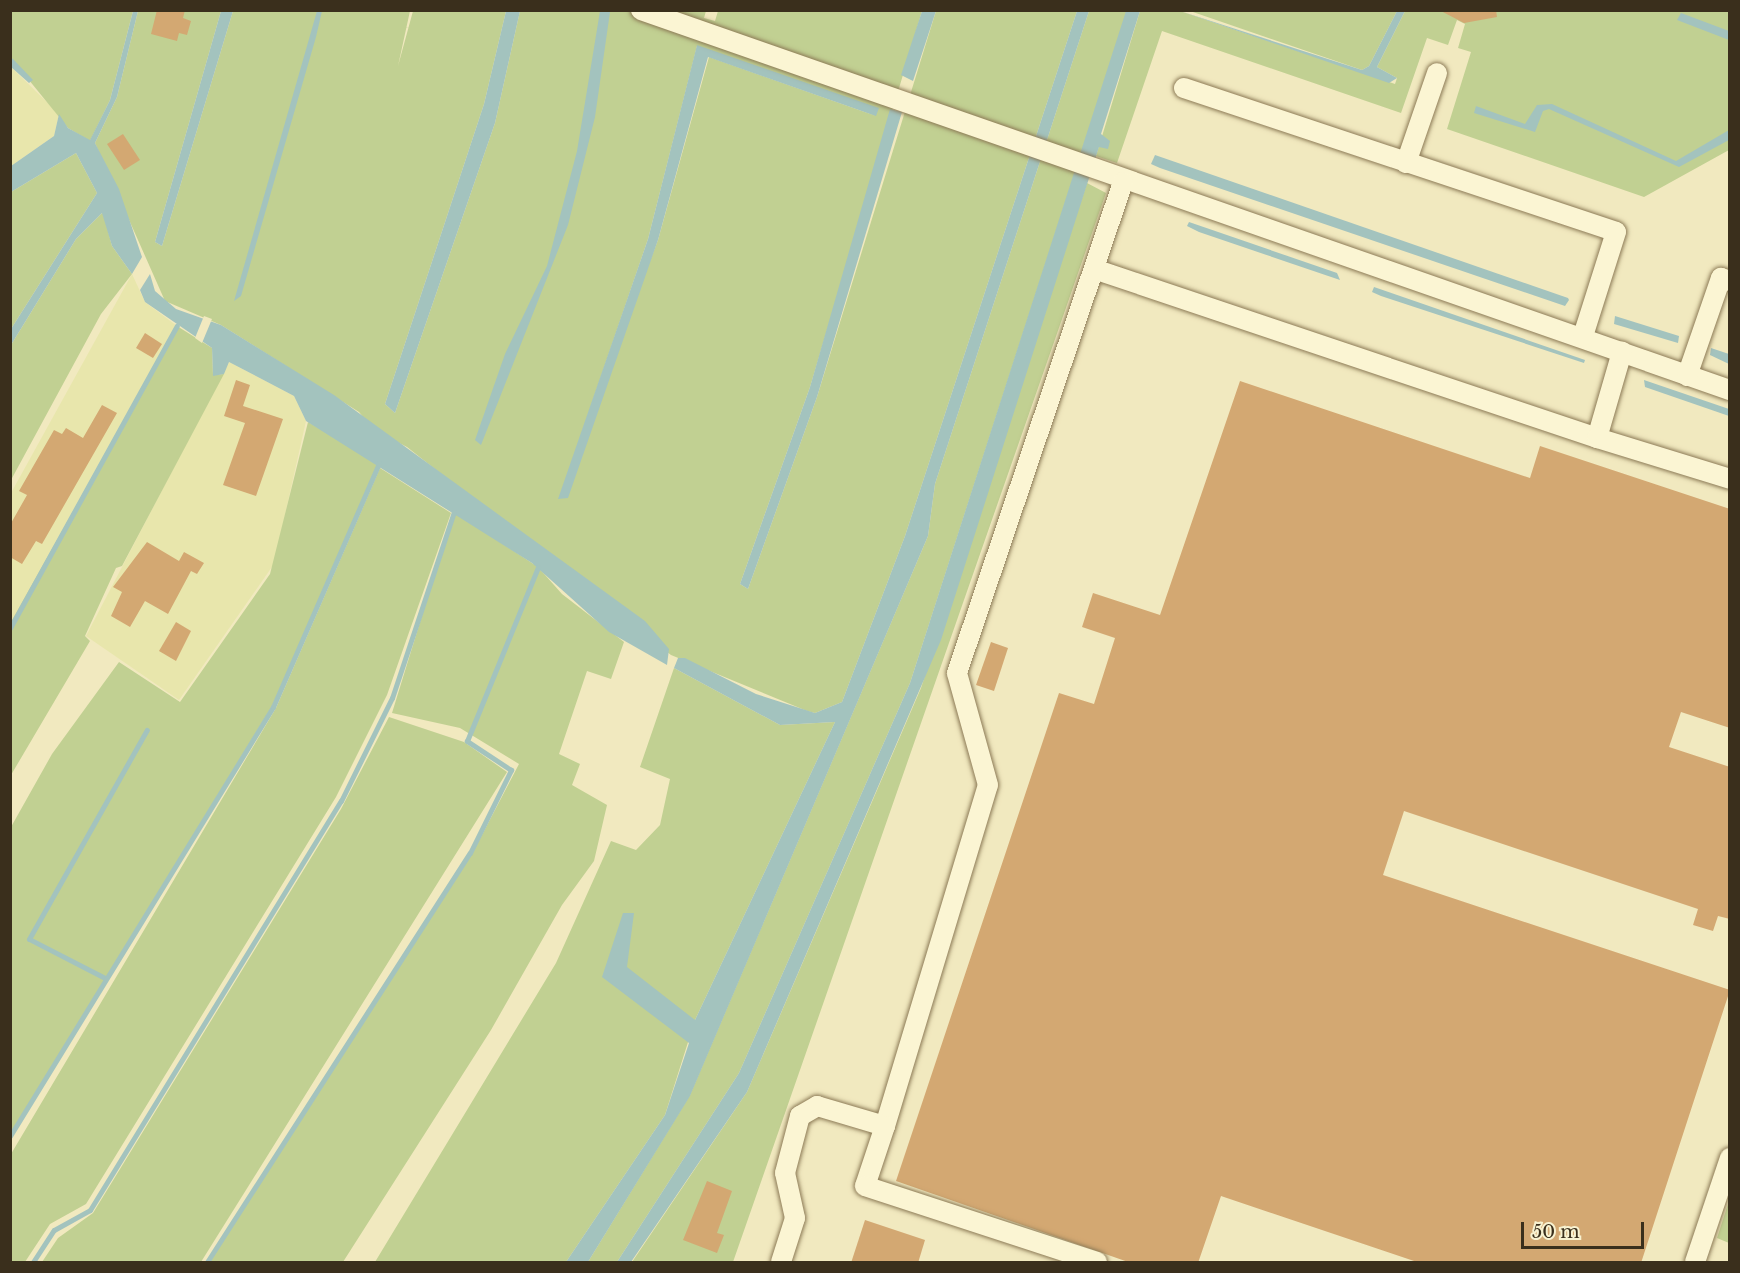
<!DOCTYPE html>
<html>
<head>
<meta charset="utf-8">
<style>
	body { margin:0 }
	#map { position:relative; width:1740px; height:1273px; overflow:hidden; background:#f1e9bf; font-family:"Libre Baskerville",serif }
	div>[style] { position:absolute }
	.farmland>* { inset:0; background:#e8e6ac }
	.green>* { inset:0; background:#c1d092 }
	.water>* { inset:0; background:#a3c3be }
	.pier>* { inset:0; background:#f1e9bf }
	.stream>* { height:5px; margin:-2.5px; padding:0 2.5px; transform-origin:2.5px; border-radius:2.5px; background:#a3c3be }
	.building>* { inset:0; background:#d3a872 }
	.roads { filter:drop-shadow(0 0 2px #8c7a56) drop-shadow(0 0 2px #8c7a56) }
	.minor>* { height:20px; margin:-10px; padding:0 10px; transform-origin:10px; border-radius:10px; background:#fbf5d3 }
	span { translate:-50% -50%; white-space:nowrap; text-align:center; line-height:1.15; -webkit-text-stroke:4.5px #f8f2d0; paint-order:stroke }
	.frame { position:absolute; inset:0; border:12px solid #3a2f1c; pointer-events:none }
	.scale { position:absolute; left:1521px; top:1222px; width:123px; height:27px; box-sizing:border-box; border:3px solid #3a2f1c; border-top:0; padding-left:8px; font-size:18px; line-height:21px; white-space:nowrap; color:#3a2f1c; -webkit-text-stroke:4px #f8f2d0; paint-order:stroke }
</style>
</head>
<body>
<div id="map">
	<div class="farmland">
		<i style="clip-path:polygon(11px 67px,59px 114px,54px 136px,11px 166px)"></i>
		<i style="clip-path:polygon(132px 274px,145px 302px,177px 326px,11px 623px,11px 493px)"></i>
		<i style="clip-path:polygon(229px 362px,294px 396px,306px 421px,274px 564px,179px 700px,86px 636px)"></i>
	</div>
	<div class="green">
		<i style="clip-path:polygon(10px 11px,133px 11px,110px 100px,90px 141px,68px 128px,11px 58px)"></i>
		<i style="clip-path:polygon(evenodd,138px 11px,221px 11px,155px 242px,162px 246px,233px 11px,410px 11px,398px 66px,413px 11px,506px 11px,484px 104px,385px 404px,395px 413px,495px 123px,520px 11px,706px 11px,704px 18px,715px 21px,718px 11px,922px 11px,810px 387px,740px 584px,748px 589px,817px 397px,936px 11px,1077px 11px,905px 536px,842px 702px,815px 713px,807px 711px,671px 655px,407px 447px,374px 430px,359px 412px,221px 325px,165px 301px,95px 143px,117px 97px,138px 11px,697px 46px,876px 116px,709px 57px,658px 240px,559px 499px,648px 239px,697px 46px)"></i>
		<i style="clip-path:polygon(1089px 11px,1127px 11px,910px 683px,739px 1073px,617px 1262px,588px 1262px,690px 1095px,928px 536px,935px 484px)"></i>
		<i style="clip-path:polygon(1140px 11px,1180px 11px,1395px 84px,1397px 78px,1377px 67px,1405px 11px,1729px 11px,1729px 150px,1644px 197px,1447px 129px,1471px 52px,1458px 48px,1465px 24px,1457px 20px,1448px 45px,1427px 38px,1401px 113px,1162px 31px,1117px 163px,1096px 156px)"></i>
		<i style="clip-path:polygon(1190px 11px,1397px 11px,1369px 66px,1362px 70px)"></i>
		<i style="clip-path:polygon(76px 153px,97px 193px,11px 329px,11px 192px)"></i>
		<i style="clip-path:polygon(1087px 183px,1106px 193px,733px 1262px,632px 1262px,747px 1092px,921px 688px)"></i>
		<i style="clip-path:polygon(103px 212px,112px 246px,132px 274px,101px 314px,11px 480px,11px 345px,76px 239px)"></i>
		<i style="clip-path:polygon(177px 326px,212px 348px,213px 375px,224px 374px,122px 566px,116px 568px,85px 636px,90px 641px,11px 775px,11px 622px)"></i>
		<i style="clip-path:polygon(308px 422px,379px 463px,272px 706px,11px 1134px,11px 827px,52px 754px,119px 662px,180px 702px,270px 574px)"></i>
		<i style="clip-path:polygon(380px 468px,451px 513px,387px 695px,336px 797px,86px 1204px,50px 1224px,25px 1262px,11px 1262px,11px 1154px,276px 708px)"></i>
		<i style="clip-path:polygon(454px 512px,538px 567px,562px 594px,624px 642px,611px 679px,587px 671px,559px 754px,580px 764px,572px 785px,607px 805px,594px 861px,562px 905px,491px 1030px,343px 1262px,206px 1262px,472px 854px,519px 764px,460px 728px,392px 713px)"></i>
		<i style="clip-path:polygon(674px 668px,780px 725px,835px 722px,695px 1020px,665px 1115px,566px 1262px,375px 1262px,556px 963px,611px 841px,636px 850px,660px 825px,670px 779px,640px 767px)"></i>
		<i style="clip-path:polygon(389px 717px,464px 742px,507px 772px,201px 1262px,42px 1262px,58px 1238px,93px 1213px,341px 809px)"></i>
		<i style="clip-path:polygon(1729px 1201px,1730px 1243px,1729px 1243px,1717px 1238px)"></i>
	</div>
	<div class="water">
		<i style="clip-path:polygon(133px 11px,138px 11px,117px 97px,95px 143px,119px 189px,142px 257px,132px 274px,112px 246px,102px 213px,76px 239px,11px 345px,11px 329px,97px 193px,76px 153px,11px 192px,11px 166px,54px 136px,59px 114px,68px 128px,90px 140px,110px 100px)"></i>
		<i style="clip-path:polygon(221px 11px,233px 11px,162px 246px,155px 242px)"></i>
		<i style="clip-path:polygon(317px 11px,322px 11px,316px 37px,241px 296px,234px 301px)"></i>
		<i style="clip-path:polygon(506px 11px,520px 11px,495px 123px,395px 413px,385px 404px,484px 104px)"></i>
		<i style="clip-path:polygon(600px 11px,610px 12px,595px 117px,568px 225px,481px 445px,475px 440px,505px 354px,547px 266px,577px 151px)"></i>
		<i style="clip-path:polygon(922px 11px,936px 11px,913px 81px,901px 75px)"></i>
		<i style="clip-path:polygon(1077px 11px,1089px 11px,935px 484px,928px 536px,690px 1096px,588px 1262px,566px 1262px,665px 1115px,689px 1043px,602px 977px,623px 913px,634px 913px,627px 967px,695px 1020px,835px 722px,780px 725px,674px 668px,678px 658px,685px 658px,756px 694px,815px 713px,842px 702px,905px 536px)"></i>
		<i style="clip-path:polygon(1126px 11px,1140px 11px,1101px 134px,1110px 141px,1108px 149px,1099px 147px,941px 640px,747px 1092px,631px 1262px,617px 1262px,739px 1073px,910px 683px)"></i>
		<i style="clip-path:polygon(1180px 11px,1362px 70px,1369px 66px,1397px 11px,1405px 11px,1377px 67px,1397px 78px,1389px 83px)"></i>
		<i style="clip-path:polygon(1681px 13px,1729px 31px,1729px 40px,1677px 20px)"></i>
		<i style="clip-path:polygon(697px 45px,879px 108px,876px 116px,708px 57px,658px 240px,568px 498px,558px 499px,648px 239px)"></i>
		<i style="clip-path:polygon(11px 58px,13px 59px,33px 80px,29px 83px,11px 67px)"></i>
		<i style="clip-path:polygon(1552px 104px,1676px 161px,1729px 130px,1729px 140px,1679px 167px,1549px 109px,1543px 111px,1535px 132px,1474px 113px,1476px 106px,1525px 124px,1537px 105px)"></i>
		<i style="clip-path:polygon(890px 109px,902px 112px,817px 397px,748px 589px,740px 584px,810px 387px)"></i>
		<i style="clip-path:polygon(1155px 155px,1568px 298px,1569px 300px,1565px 306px,1160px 168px,1151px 164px)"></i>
		<i style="clip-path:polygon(1189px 222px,1337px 273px,1340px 280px,1199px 232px,1187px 226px)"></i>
		<i style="clip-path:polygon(150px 274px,155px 291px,176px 309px,221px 325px,334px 395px,645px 621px,669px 649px,667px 665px,609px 632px,532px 563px,306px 421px,294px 396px,229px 362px,224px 374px,213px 376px,212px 348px,145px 302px,140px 290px)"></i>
		<i style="clip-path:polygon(1374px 287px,1585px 360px,1584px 363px,1381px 296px,1372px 292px)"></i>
		<i style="clip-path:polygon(1615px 316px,1679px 336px,1678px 343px,1614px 324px)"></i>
		<i style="clip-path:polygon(1711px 348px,1729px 354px,1729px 364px,1710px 355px)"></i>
		<i style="clip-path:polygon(1644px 380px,1729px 409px,1729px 416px,1645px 387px)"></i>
	</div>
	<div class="pier">
		<i style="clip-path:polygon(204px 316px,212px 319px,202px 343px,195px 338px)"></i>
	</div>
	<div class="stream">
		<i style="left:10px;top:628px;width:345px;rotate:-61.1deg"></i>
		<i style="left:105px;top:978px;width:85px;rotate:-152.8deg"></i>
		<i style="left:29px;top:939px;width:240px;rotate:-60.6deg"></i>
		<i style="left:10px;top:1136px;width:503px;rotate:-58.49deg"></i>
		<i style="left:273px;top:707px;width:266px;rotate:-66.5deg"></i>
		<i style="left:33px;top:1262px;width:38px;rotate:-57deg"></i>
		<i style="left:54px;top:1230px;width:41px;rotate:-29.1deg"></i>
		<i style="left:90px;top:1210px;width:480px;rotate:-58.5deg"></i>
		<i style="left:341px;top:801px;width:115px;rotate:-63.7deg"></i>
		<i style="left:392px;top:698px;width:196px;rotate:-71.6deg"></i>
		<i style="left:207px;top:1262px;width:486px;rotate:-57.3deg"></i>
		<i style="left:470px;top:853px;width:93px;rotate:-63.7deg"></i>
		<i style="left:511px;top:770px;width:53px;rotate:-146.6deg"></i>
		<i style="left:467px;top:741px;width:188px;rotate:-67.8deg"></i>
	</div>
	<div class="building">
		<i style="clip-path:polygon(157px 10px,185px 10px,183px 18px,191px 21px,187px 35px,179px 33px,177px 41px,151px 34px)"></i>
		<i style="clip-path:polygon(1439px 10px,1496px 10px,1497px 17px,1464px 23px)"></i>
		<i style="clip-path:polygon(123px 134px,140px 160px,124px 170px,107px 144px)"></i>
		<i style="clip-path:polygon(145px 333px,162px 344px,153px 358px,136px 348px)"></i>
		<i style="clip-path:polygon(236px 380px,250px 385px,243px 406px,283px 419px,256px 496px,223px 485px,245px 423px,224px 416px)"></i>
		<i style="clip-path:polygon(1240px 381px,1530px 478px,1540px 446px,1730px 509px,1730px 728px,1681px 712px,1669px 747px,1730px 767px,1730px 919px,1718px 916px,1713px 931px,1693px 925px,1698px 909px,1404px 811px,1383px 875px,1730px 990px,1641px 1263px,1420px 1263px,1221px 1196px,1198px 1263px,1131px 1263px,896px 1181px,1059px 693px,1094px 704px,1115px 638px,1082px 627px,1093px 593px,1160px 615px)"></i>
		<i style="clip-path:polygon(102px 405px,117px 413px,42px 544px,36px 541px,22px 564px,10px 557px,10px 525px,27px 495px,19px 491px,54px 430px,62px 434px,66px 428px,83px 438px)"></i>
		<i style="clip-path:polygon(147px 542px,179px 561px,184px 552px,204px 563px,197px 574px,191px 571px,168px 614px,145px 601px,130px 627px,111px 616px,122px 592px,113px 587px)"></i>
		<i style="clip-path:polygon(176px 622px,191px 631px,176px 661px,159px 651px)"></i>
		<i style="clip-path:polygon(991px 642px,1008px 648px,994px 691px,976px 685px)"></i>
		<i style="clip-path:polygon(707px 1181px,732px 1191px,717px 1233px,724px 1235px,717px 1253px,683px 1240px)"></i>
		<i style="clip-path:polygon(865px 1220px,925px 1240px,918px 1263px,851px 1263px)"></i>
	</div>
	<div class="roads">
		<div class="minor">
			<i style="left:641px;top:10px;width:1153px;rotate:19.24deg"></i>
			<i style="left:1184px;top:88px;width:455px;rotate:18.4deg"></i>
			<i style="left:1616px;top:232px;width:109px;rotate:107.6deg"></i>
			<i style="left:1406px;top:163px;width:95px;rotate:-71deg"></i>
			<i style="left:1094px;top:269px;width:531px;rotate:18.57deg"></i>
			<i style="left:1597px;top:438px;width:90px;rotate:-73.8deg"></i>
			<i style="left:1687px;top:376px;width:104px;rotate:-70.9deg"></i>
			<i style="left:1721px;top:278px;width:9px;rotate:18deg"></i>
			<i style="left:1597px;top:438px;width:139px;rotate:17.1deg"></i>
			<i style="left:885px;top:1126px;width:356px;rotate:-73.2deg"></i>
			<i style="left:988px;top:785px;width:116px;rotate:-105.5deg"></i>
			<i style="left:957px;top:673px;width:518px;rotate:-71.32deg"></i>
			<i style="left:781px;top:1262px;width:46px;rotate:-72.3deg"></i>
			<i style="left:795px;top:1218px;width:46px;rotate:-102.5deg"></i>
			<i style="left:785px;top:1173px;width:59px;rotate:-75.3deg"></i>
			<i style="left:800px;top:1116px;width:20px;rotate:-30deg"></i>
			<i style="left:817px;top:1106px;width:71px;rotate:16.4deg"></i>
			<i style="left:885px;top:1126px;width:63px;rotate:108.4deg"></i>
			<i style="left:865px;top:1186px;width:244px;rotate:18.1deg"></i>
			<i style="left:1695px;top:1262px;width:110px;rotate:-71.4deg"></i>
		</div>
	</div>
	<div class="frame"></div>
	<div class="scale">50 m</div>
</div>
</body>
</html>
